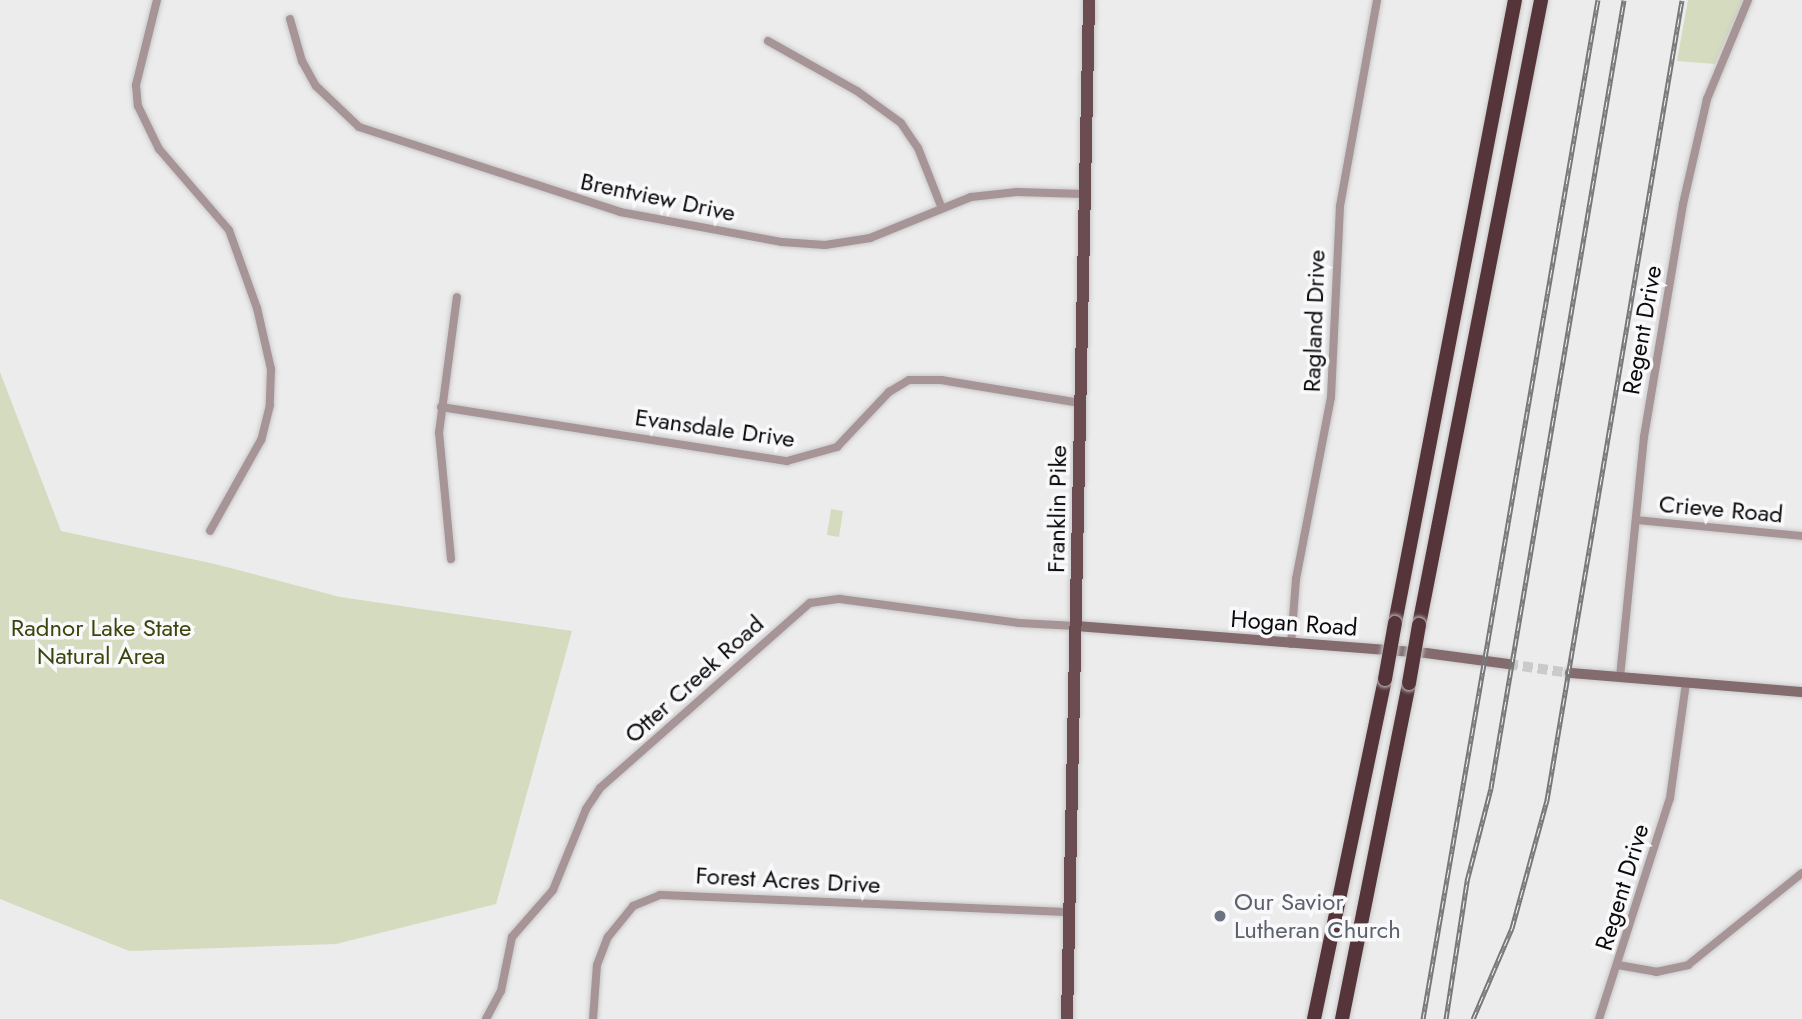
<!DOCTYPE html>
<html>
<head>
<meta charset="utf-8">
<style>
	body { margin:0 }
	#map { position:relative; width:1802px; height:1019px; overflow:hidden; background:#ececed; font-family:Jost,sans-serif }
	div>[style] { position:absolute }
	.green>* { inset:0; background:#d4dbbe }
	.secondary-tunnel>* { height:10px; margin-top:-5px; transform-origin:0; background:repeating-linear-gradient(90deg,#cacacb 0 10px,transparent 0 15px) }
	.roads { filter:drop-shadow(0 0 2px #c8c8c9) drop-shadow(0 0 2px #c8c8c9) }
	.street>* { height:8px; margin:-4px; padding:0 4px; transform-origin:4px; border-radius:4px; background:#a69497 }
	.secondary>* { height:10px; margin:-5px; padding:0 5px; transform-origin:5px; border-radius:5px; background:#846b6e }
	.primary>* { height:12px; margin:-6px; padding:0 6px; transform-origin:6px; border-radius:6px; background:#6b4d51 }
	.highway>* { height:14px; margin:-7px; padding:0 7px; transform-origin:7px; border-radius:7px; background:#55343a }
	.rail>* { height:5px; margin-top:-2.5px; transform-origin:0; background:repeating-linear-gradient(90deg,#f9f9fb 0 8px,#787879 0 16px); box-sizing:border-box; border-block:2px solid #787879 }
	.bridges { filter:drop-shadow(0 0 2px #c8c8c9) drop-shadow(0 0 2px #c8c8c9) }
	.highway-bridge>* { height:14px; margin:-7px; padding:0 7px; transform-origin:7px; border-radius:7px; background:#55343a }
	.dots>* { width:19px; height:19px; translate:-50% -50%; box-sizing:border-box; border:4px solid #f9f9fb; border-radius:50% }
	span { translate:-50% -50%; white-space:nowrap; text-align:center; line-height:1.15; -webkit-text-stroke:7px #f9f9fb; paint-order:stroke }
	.street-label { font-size:24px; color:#0b0b0c }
	.park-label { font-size:24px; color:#3b440b }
	.worship-label { font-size:24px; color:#5b616d }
	.left { translate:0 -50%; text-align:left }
</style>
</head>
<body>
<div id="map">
	<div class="green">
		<i style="clip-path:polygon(1688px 0,1743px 0,1715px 64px,1677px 61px)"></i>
		<i style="clip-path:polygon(0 372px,61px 531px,215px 564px,340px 597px,572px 631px,496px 904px,336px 944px,129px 951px,0 899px)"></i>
		<i style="clip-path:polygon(831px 509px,843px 511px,839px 537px,827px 535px)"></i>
	</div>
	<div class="secondary-tunnel">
		<i style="left:1508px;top:664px;width:63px;rotate:8.3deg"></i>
	</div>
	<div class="roads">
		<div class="street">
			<i style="left:157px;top:0;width:88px;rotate:103.9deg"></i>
			<i style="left:136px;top:85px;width:21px;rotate:85deg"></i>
			<i style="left:138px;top:106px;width:48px;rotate:64deg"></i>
			<i style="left:159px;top:149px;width:107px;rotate:49.2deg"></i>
			<i style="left:229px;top:230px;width:83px;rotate:70.3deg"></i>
			<i style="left:257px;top:308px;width:63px;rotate:77.1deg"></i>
			<i style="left:271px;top:369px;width:36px;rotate:92deg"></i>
			<i style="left:270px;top:405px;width:36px;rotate:104deg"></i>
			<i style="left:261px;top:440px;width:104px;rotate:119.3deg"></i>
			<i style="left:290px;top:19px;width:44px;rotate:74.1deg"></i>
			<i style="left:302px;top:61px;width:29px;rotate:61deg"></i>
			<i style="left:316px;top:86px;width:59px;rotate:43.6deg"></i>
			<i style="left:359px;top:127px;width:274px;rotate:18deg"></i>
			<i style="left:620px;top:212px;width:165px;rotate:10.5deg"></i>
			<i style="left:782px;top:242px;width:43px;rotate:4deg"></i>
			<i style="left:825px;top:245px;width:46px;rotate:-8.8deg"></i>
			<i style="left:870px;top:238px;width:109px;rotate:-22.1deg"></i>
			<i style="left:971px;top:197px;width:46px;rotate:-6.2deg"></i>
			<i style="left:1017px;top:192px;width:67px;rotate:1.7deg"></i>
			<i style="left:768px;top:41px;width:102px;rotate:29.3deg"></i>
			<i style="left:857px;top:91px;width:54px;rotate:36deg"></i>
			<i style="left:901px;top:123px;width:30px;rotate:56deg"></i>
			<i style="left:918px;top:148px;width:62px;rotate:68.4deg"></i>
			<i style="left:441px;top:407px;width:350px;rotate:8.9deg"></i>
			<i style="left:787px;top:461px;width:52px;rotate:-15.6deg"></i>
			<i style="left:837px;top:447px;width:76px;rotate:-46.6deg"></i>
			<i style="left:889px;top:392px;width:23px;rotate:-31deg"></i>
			<i style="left:909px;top:380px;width:32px"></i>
			<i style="left:941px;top:380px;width:141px;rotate:9.4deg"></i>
			<i style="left:1636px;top:520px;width:167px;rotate:5.5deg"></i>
			<i style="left:451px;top:559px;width:127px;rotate:-95.4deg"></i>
			<i style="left:439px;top:433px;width:137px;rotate:-82.5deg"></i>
			<i style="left:1291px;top:644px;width:65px;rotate:-85.6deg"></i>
			<i style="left:1296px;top:579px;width:185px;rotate:-79.1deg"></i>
			<i style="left:1331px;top:397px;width:191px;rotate:-87.3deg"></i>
			<i style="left:1340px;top:206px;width:209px;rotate:-79.8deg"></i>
			<i style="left:1620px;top:677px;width:241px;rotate:-84.3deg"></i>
			<i style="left:1644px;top:437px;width:236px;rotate:-80.5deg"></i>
			<i style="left:1683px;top:204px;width:108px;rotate:-77.1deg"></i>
			<i style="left:1707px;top:99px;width:107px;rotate:-67.5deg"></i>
			<i style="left:1618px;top:965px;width:39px;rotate:10deg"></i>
			<i style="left:1656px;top:972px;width:33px;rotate:-12deg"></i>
			<i style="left:1688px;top:965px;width:146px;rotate:-38.9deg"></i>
			<i style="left:486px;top:1019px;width:32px;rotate:-62deg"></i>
			<i style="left:501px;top:991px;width:55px;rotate:-78.5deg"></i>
			<i style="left:512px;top:937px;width:62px;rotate:-48.9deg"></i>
			<i style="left:553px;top:890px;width:87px;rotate:-67.8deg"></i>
			<i style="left:586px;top:809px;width:25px;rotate:-56deg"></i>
			<i style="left:600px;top:788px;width:280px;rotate:-41.4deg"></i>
			<i style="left:810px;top:603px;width:30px;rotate:-8deg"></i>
			<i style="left:840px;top:599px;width:181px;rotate:7.6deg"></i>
			<i style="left:1019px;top:623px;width:57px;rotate:3deg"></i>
			<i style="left:593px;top:1019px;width:54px;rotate:-85.8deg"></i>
			<i style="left:597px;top:965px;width:30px;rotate:-69deg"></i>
			<i style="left:608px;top:937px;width:40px;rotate:-51deg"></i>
			<i style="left:633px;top:906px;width:29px;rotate:-22deg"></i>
			<i style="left:660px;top:895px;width:408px;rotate:2.4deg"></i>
			<i style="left:1599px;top:1019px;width:232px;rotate:-72.2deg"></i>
			<i style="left:1670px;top:798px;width:117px;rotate:-82.1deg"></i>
		</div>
		<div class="secondary">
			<i style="left:1076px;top:626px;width:351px;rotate:4.4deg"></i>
			<i style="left:1426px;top:653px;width:83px;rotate:7.6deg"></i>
			<i style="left:1570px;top:673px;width:233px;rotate:4.7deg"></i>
		</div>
		<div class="primary">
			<i style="left:1067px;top:1019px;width:1019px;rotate:-88.76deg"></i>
		</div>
		<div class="highway">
			<i style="left:1395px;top:623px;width:634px;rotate:-79.1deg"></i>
			<i style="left:1419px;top:625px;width:637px;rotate:-78.95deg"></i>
			<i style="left:1314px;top:1019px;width:347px;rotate:-78.2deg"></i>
			<i style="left:1342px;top:1019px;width:343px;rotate:-78.7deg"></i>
		</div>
	</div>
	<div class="rail">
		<i style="left:1423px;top:1019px;width:1034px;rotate:-80.26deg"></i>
		<i style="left:1446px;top:1019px;width:140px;rotate:-81.3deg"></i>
		<i style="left:1467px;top:881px;width:96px;rotate:-75.5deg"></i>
		<i style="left:1491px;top:788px;width:799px;rotate:-80.42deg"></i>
		<i style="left:1473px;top:1019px;width:99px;rotate:-66.8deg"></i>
		<i style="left:1512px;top:928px;width:133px;rotate:-74.7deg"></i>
		<i style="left:1547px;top:800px;width:811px;rotate:-80.42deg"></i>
	</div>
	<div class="bridges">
		<div class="highway-bridge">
			<i style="left:1385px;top:679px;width:57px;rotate:-79.9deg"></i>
			<i style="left:1409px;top:683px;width:59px;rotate:-80.2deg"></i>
		</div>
	</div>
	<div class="dots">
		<i style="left:1220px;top:916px;background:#6b7280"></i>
	</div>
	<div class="street-label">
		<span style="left:658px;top:197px;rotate:12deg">Brentview Drive</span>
		<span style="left:1314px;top:321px;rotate:-88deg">Ragland Drive</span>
		<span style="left:1642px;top:330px;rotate:-80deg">Regent Drive</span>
		<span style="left:715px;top:428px;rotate:8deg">Evansdale Drive</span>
		<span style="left:1057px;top:509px;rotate:-89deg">Franklin Pike</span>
		<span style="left:1721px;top:509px;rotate:5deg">Crieve Road</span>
		<span style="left:1294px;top:623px;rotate:4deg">Hogan Road</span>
		<span style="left:694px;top:679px;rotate:-42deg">Otter Creek Road</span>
		<span style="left:788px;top:880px;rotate:3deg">Forest Acres Drive</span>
		<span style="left:1622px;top:887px;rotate:-73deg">Regent Drive</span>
	</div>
	<div class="park-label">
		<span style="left:101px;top:642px">Radnor Lake State<br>Natural Area</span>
	</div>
	<div class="worship-label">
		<span class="left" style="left:1234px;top:916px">Our Savior<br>Lutheran Church</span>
	</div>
</div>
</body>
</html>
